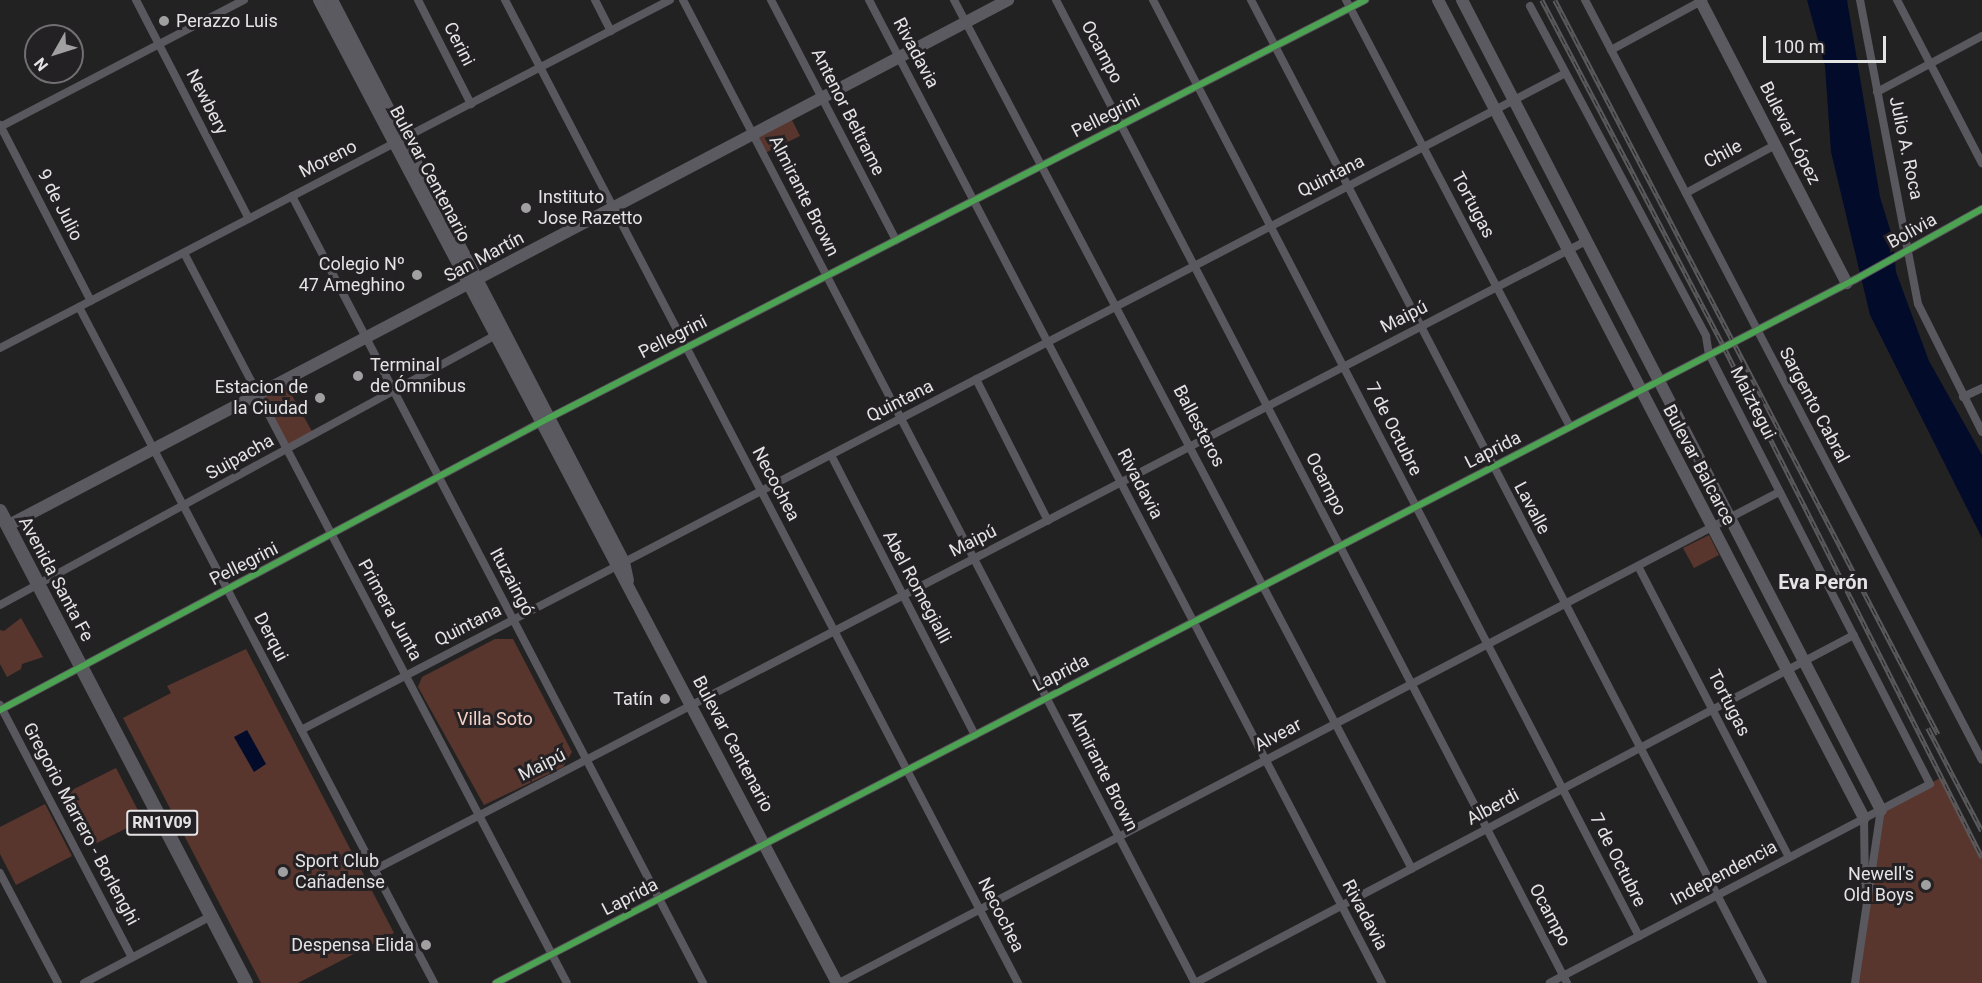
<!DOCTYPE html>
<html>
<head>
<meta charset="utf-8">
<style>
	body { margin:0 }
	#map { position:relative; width:1982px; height:983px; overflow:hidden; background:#232223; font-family:Roboto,sans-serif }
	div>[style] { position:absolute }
	.green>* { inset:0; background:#58362d }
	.water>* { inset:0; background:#030b2b }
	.street>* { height:8px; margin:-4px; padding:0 4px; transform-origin:4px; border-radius:4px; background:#59585e }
	.secondary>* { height:12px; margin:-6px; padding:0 6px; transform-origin:6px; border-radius:6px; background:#5b5a61 }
	.primary>* { height:14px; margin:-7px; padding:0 7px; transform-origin:7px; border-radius:7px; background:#5a585f }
	.rail>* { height:4.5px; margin-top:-2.25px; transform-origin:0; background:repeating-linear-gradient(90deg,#242124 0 7px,#5a595c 0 14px); box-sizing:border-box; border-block:2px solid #5a595c }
	.cycleway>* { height:6px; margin:-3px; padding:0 3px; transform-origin:3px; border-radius:3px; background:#4ca352 }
	.dots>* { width:16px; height:16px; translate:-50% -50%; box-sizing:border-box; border:3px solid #242124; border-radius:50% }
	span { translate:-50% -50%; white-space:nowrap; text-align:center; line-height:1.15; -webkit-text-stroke:6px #242124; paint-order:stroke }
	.shield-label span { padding:2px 4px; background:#242124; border:2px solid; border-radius:4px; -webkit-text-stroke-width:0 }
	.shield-label { font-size:16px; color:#e5e4e5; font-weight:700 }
	.poi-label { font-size:18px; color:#e5e4e5 }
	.left { translate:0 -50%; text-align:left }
	.right { translate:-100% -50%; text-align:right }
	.street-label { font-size:18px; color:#e5e4e5 }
	.park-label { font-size:18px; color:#f4d0c7 }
	.neighbourhood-label { font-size:20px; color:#e5e4e5; font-weight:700 }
	.north { position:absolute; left:24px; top:24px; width:60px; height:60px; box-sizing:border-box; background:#242124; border:2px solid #716f71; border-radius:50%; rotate:231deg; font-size:16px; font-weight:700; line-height:24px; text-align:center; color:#e5e4e5 }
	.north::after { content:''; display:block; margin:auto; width:21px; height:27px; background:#a1a0a1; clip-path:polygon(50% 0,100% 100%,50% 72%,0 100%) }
	.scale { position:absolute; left:1763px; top:36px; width:123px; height:27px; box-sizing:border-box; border:3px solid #e5e4e5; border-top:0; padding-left:8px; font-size:18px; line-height:21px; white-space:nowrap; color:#e5e4e5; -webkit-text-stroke:4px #242124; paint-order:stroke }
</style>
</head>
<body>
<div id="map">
	<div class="green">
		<i style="clip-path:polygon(789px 114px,800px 136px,763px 154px,753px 133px)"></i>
		<i style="clip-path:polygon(284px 381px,314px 435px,286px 451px,258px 395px)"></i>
		<i style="clip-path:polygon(1709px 535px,1719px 555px,1694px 568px,1683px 548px)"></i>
		<i style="clip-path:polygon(21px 618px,43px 657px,22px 664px,21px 669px,7px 677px,0 664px,0 630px,4px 631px)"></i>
		<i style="clip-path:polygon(495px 639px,513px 639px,572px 752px,563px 767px,484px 805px,418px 687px,422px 677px)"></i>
		<i style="clip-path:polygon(246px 649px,394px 933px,298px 983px,261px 983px,123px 718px,171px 693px,167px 686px)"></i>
		<i style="clip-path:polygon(116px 768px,143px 820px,87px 848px,60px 796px)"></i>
		<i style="clip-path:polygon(1942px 777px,1982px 857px,1982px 983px,1856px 983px,1881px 810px)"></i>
		<i style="clip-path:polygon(45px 804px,72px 856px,16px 885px,0 854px,0 827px)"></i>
	</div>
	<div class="water">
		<i style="clip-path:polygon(1807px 0,1847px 0,1880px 197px,1893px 239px,1896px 272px,1929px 361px,1982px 455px,1982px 538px,1870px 315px,1831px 152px,1825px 66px)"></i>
		<i style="clip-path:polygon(247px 730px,266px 764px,254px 772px,234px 737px)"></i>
	</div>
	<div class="street">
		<i style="left:136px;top:0;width:246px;rotate:62.7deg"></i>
		<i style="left:418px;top:0;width:117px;rotate:63deg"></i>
		<i style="left:505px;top:0;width:1109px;rotate:62.44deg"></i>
		<i style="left:595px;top:0;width:35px;rotate:63deg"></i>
		<i style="left:683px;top:0;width:1108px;rotate:62.49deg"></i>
		<i style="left:771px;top:0;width:271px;rotate:62.5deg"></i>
		<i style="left:869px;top:0;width:1109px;rotate:62.44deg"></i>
		<i style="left:954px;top:0;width:982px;rotate:62.21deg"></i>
		<i style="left:1056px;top:0;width:1108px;rotate:62.53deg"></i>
		<i style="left:1153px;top:0;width:1055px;rotate:62.56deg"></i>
		<i style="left:1251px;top:0;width:1108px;rotate:62.49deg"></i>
		<i style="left:1346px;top:0;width:481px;rotate:62.3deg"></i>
		<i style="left:1585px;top:0;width:857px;rotate:62.42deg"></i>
		<i style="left:1860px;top:0;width:309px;rotate:79.2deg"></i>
		<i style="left:1918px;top:304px;width:143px;rotate:63.4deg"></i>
		<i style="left:1897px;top:0;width:184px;rotate:62.5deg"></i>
		<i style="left:1530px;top:6px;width:374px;rotate:61.9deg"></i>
		<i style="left:1706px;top:336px;width:18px;rotate:81deg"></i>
		<i style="left:1709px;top:354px;width:483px;rotate:62.8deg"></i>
		<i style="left:1930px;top:784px;width:429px;rotate:152.4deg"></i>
		<i style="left:1611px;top:50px;width:105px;rotate:-28.5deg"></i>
		<i style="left:1877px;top:92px;width:119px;rotate:-28.1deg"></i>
		<i style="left:0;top:125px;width:198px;rotate:62.7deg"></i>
		<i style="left:0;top:127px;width:275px;rotate:-27.5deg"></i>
		<i style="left:1686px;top:193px;width:101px;rotate:-28.3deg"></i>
		<i style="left:292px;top:196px;width:888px;rotate:62.42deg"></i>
		<i style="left:184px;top:253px;width:824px;rotate:62.32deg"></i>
		<i style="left:79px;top:307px;width:764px;rotate:62.29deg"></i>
		<i style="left:0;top:348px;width:755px;rotate:-27.45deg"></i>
		<i style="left:976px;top:379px;width:159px;rotate:63.1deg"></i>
		<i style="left:1963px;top:397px;width:21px;rotate:-25deg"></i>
		<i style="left:831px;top:455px;width:315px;rotate:62.8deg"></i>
		<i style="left:1638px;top:566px;width:328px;rotate:62.6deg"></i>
		<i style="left:0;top:605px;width:562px;rotate:-28.57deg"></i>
		<i style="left:0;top:705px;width:285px;rotate:62.4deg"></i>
		<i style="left:0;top:710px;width:622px;rotate:-28.01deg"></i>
		<i style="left:549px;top:418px;width:917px;rotate:-27.12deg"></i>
		<i style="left:301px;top:730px;width:1423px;rotate:-27.45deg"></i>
		<i style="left:1864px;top:818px;width:71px;rotate:89.2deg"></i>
		<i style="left:374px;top:870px;width:1365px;rotate:-27.43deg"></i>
		<i style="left:0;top:873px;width:124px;rotate:62.2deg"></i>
		<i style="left:84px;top:983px;width:144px;rotate:-27.8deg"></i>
		<i style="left:496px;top:983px;width:1531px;rotate:-27.37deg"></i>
		<i style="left:1856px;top:279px;width:144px;rotate:-29.1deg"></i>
		<i style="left:839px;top:983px;width:1061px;rotate:-27.58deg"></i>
		<i style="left:1195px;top:983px;width:745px;rotate:-27.84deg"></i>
		<i style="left:1855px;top:983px;width:175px;rotate:-81.5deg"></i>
	</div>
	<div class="secondary">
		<i style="left:319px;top:0;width:1111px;rotate:62.21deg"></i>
		<i style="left:332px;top:0;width:633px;rotate:62.54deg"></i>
		<i style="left:624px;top:562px;width:19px;rotate:78deg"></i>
		<i style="left:1438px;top:0;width:922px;rotate:62.49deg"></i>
		<i style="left:1462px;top:0;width:912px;rotate:62.65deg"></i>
		<i style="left:1700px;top:0;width:319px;rotate:62.6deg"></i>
		<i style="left:7px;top:526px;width:1131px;rotate:-27.72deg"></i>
	</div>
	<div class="primary">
		<i style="left:0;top:511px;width:532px;rotate:62.47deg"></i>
	</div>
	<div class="rail">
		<i style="left:1542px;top:0;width:392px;rotate:62.3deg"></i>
		<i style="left:1724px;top:347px;width:572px;rotate:63.17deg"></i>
		<i style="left:1555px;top:0;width:828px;rotate:62.44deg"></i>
		<i style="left:1928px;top:728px;width:116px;rotate:62.3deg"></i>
	</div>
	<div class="cycleway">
		<i style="left:0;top:710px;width:622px;rotate:-28.01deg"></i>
		<i style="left:549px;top:418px;width:917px;rotate:-27.12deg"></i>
		<i style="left:496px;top:983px;width:1531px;rotate:-27.37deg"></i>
		<i style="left:1856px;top:279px;width:144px;rotate:-29.1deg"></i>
	</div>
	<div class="dots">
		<i style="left:164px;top:21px;background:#a1a0a1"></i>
		<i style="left:526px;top:208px;background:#a1a0a1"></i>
		<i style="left:417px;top:275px;background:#a1a0a1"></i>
		<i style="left:358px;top:376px;background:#a1a0a1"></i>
		<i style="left:320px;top:398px;background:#a1a0a1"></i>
		<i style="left:665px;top:699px;background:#a1a0a1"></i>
		<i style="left:283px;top:872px;background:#a1a0a1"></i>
		<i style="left:1926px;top:885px;background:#a1a0a1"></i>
		<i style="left:426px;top:945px;background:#a1a0a1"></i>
	</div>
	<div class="shield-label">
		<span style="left:162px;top:823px">RN1V09</span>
	</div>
	<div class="poi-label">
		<span class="left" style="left:176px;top:21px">Perazzo Luis</span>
		<span class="left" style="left:538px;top:208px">Instituto<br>Jose Razetto</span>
		<span class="right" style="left:405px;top:275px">Colegio Nº<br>47 Ameghino</span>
		<span class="left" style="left:370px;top:376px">Terminal<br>de Ómnibus</span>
		<span class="right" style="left:308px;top:398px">Estacion de<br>la Ciudad</span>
		<span class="right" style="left:653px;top:699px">Tatín</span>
		<span class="left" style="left:295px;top:872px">Sport Club<br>Cañadense</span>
		<span class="right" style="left:1914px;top:885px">Newell's<br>Old Boys</span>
		<span class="right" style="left:414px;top:945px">Despensa Elida</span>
	</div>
	<div class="street-label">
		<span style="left:459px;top:44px;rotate:63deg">Cerini</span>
		<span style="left:1102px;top:52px;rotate:62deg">Ocampo</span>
		<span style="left:916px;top:53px;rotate:62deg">Rivadavia</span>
		<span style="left:207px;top:102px;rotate:63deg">Newbery</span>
		<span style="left:848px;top:112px;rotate:63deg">Antenor Beltrame</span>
		<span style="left:1106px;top:116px;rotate:-27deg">Pellegrini</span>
		<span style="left:1790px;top:133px;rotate:63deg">Bulevar López</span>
		<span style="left:1906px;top:148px;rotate:78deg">Julio A. Roca</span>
		<span style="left:1723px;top:154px;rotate:-28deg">Chile</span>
		<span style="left:328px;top:159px;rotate:-27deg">Moreno</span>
		<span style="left:430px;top:174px;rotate:62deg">Bulevar Centenario</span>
		<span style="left:1331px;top:176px;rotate:-27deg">Quintana</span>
		<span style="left:804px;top:196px;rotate:63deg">Almirante Brown</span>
		<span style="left:60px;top:205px;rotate:63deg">9 de Julio</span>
		<span style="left:1473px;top:205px;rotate:62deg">Tortugas</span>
		<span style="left:1912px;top:231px;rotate:-29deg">Bolivia</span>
		<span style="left:484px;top:257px;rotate:-28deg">San Martín</span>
		<span style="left:1404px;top:317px;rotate:-27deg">Maipú</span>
		<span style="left:673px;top:337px;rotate:-27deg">Pellegrini</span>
		<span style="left:900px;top:401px;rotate:-27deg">Quintana</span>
		<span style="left:1753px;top:403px;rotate:63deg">Maiztegui</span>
		<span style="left:1814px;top:405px;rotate:62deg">Sargento Cabral</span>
		<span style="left:1199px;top:426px;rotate:62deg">Ballesteros</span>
		<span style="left:1394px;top:429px;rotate:63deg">7 de Octubre</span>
		<span style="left:1493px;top:450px;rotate:-27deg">Laprida</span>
		<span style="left:240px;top:457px;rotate:-29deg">Suipacha</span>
		<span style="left:1699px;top:465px;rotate:62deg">Bulevar Balcarce</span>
		<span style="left:776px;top:484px;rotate:62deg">Necochea</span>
		<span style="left:1140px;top:484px;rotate:62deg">Rivadavia</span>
		<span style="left:1326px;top:484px;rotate:63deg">Ocampo</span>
		<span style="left:1532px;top:508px;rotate:62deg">Lavalle</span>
		<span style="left:973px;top:541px;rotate:-27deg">Maipú</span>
		<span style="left:244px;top:564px;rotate:-27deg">Pellegrini</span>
		<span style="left:56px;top:579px;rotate:62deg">Avenida Santa Fe</span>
		<span style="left:512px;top:582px;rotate:62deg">Ituzaingó</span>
		<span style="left:917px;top:587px;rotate:62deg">Abel Romegialli</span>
		<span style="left:390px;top:610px;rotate:61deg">Primera Junta</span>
		<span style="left:468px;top:625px;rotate:-27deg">Quintana</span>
		<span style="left:271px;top:637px;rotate:62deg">Derqui</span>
		<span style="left:1061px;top:673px;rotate:-27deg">Laprida</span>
		<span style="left:1729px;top:703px;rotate:63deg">Tortugas</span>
		<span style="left:1278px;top:735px;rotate:-28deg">Alvear</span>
		<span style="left:733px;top:744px;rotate:62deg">Bulevar Centenario</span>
		<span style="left:542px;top:765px;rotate:-27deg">Maipú</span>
		<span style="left:1103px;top:771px;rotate:63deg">Almirante Brown</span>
		<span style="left:1493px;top:807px;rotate:-28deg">Alberdi</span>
		<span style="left:81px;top:824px;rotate:62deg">Gregorio Marrero - Borlenghi</span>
		<span style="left:1618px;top:860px;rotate:63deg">7 de Octubre</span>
		<span style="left:1724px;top:873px;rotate:-28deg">Independencia</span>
		<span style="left:630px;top:897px;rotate:-27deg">Laprida</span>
		<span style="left:1001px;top:915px;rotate:63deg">Necochea</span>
		<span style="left:1365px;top:915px;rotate:62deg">Rivadavia</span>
		<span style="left:1550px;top:915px;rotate:62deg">Ocampo</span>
	</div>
	<div class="park-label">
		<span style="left:495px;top:719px">Villa Soto</span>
	</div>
	<div class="neighbourhood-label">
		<span style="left:1823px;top:582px">Eva Perón</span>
	</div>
	<div class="north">N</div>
	<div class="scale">100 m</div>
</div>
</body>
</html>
